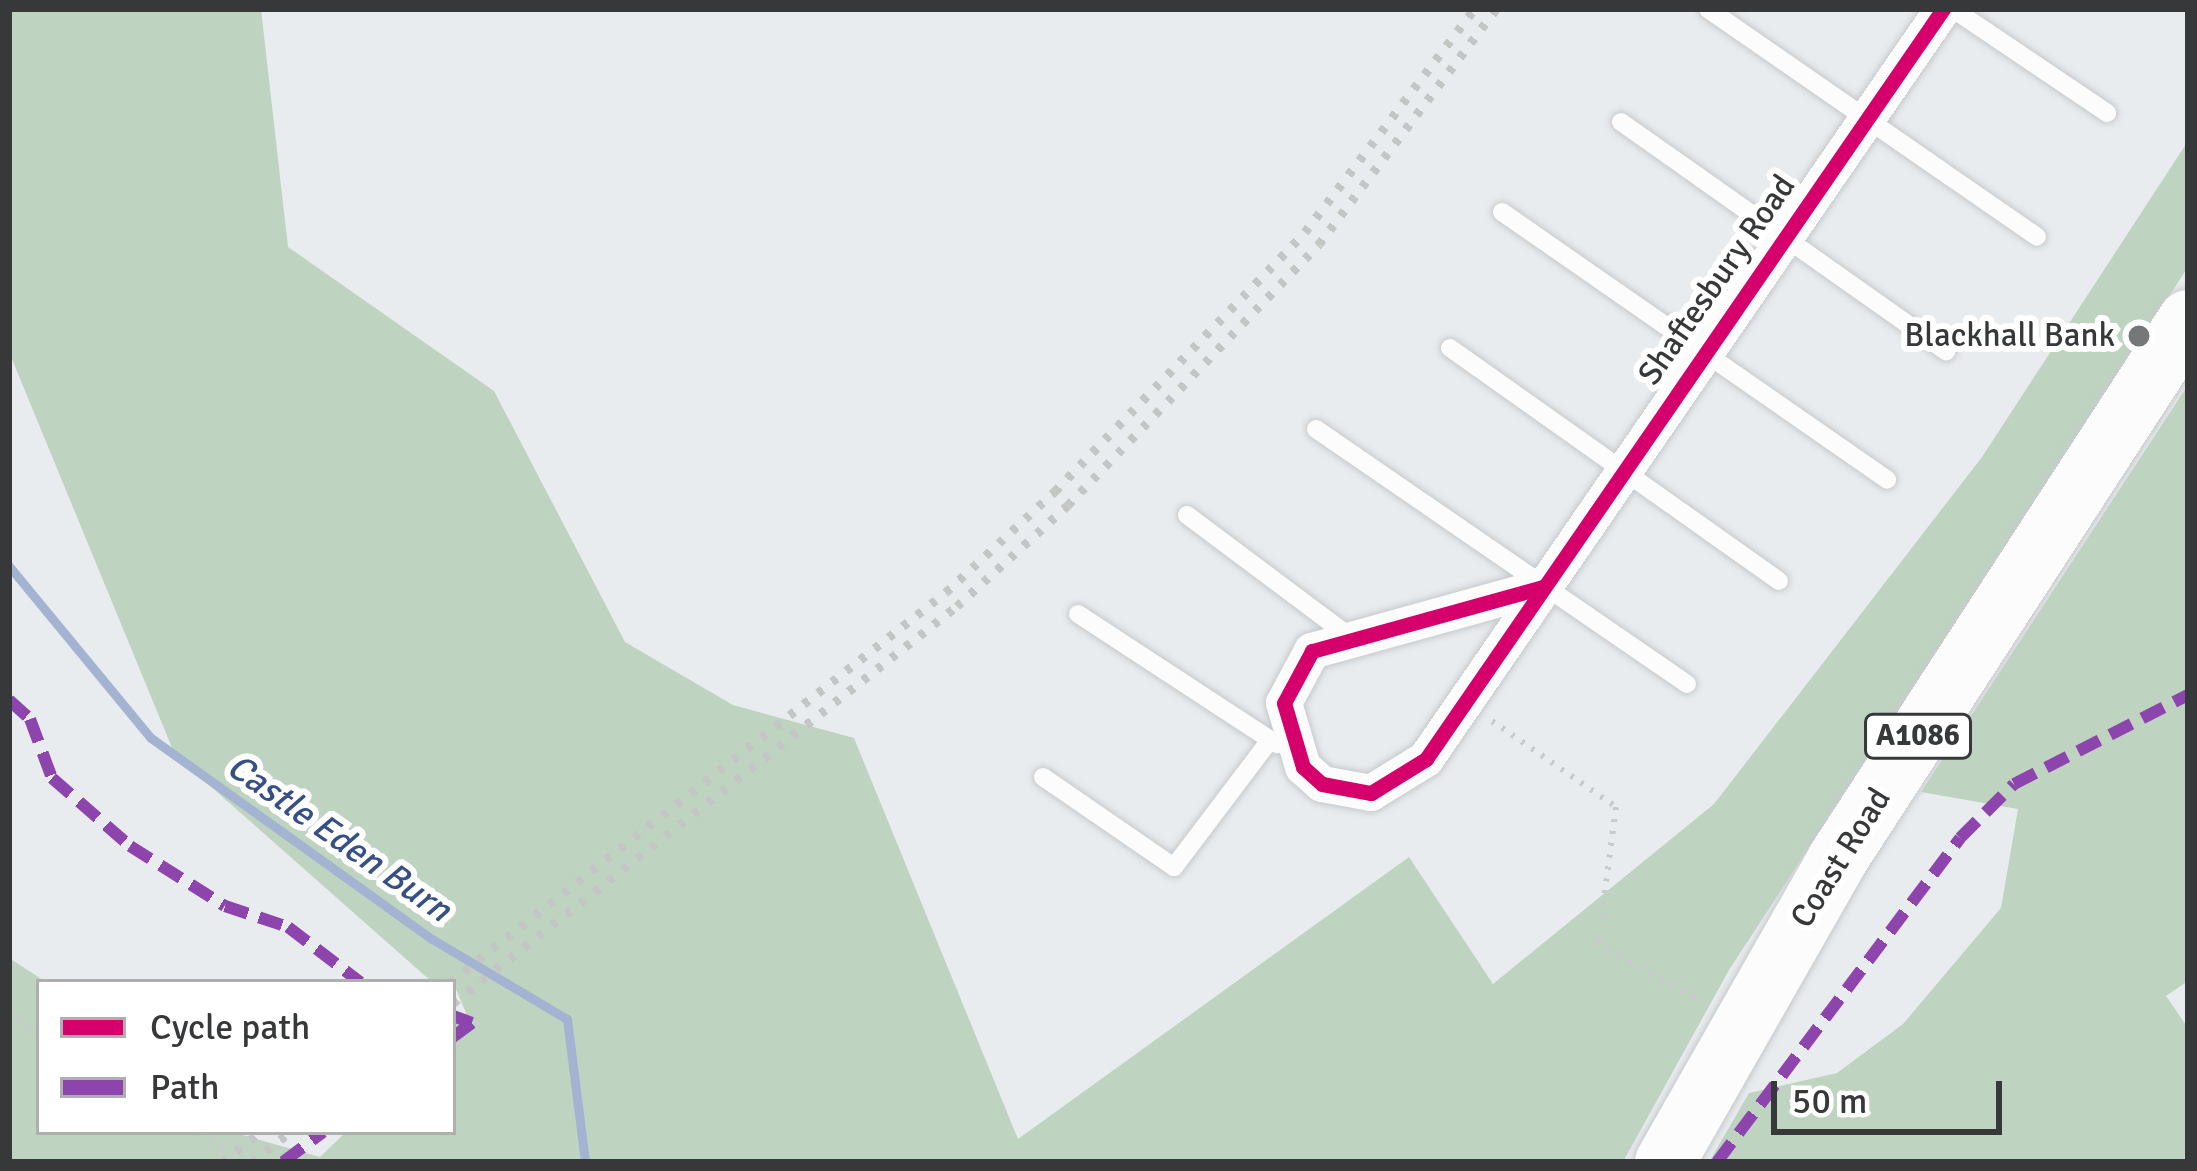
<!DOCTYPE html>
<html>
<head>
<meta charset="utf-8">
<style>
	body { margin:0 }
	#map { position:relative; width:2197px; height:1171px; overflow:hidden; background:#e9ecef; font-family:Signika,sans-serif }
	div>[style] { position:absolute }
	.forest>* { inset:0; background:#bed4c0 }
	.stream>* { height:9px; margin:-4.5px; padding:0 4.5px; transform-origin:4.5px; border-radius:4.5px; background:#a3b3d1 }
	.path>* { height:6px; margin-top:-3px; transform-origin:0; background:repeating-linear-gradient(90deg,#c9cacb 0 3px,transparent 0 12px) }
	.roads { filter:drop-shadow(0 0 3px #c7cacc) drop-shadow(0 0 3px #c7cacc) }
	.service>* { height:18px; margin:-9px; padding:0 9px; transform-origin:9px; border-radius:9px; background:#fcfcfd }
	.minor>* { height:36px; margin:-18px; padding:0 18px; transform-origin:18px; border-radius:18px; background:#fcfcfd }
	.primary>* { height:60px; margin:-30px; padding:0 30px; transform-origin:30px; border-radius:30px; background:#fcfcfd }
	.rail>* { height:9px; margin-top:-4.5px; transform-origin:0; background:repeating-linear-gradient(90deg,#c4c5c5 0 6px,transparent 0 18px) }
	.quiet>* { height:12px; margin-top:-6px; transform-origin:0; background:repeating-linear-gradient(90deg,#8e44ad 0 24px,transparent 0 36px) }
	.cycleway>* { height:15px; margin:-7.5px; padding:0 7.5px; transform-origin:7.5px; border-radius:7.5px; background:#d6006c }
	.dots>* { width:33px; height:33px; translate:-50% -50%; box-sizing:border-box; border:6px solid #fff; border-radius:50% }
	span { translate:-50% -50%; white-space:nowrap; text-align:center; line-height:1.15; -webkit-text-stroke:12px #fff; paint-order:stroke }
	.shield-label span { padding:3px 9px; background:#fff; border:3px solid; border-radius:9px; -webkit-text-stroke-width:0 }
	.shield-label { font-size:30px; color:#36383a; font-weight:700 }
	.street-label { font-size:33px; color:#36383a }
	.poi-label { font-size:33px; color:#36383a }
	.right { translate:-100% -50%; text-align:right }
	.water-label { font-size:36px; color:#364f86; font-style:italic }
	.frame { position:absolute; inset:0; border:12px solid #36383a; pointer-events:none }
	.legend { position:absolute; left:36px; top:979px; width:420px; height:156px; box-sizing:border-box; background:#fff; border:3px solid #afafb0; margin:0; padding:15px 21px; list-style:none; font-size:36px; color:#36383a }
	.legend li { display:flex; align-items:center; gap:24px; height:60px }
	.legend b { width:60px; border:3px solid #afafb0 }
	.scale { position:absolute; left:1771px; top:1081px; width:231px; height:54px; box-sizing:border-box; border:6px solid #36383a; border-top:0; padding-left:15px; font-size:36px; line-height:42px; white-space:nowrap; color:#36383a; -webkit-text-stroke:9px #fff; paint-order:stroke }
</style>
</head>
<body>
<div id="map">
	<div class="forest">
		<i style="clip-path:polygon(9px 9px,261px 9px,288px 247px,494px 391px,625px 642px,733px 705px,854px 738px,1018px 1139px,1409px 857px,1493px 984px,1714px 804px,1982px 457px,2188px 141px,2188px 267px,1729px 970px,1623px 1162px,9px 1162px,9px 958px,46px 982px,39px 1132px,232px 1132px,320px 1157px,346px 1132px,453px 1132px,453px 1026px,466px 1013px,453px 982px,432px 982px,175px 755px,9px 352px)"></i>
		<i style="clip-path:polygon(2188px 385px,2188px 981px,2166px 996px,2188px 1028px,2188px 1162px,1709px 1162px,1749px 1093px,1837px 1073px,1903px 1024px,2001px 908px,2018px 809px,1921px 792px)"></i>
	</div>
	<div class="stream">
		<i style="left:9px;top:566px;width:223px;rotate:50.5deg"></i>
		<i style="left:151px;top:738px;width:345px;rotate:35.6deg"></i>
		<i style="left:432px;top:939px;width:157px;rotate:30.7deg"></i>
		<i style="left:567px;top:1019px;width:144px;rotate:82.8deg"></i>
	</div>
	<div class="path">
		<i style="left:1492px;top:721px;width:151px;rotate:34.7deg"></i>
		<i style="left:1616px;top:807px;width:137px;rotate:97.5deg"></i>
		<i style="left:1598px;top:943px;width:125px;rotate:29.6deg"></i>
		<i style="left:9px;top:1012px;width:38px;rotate:37deg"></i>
		<i style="left:203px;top:1132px;width:47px;rotate:39.8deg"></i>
	</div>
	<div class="roads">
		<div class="service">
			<i style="left:1708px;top:9px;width:400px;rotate:34.7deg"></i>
			<i style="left:1953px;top:9px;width:186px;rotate:34deg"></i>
			<i style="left:1621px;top:122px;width:398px;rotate:35.2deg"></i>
			<i style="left:1502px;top:212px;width:469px;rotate:34.8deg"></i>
			<i style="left:1450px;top:348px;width:403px;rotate:35.3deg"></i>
			<i style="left:1316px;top:429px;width:450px;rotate:34.5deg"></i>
			<i style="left:1187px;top:515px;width:202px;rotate:36.8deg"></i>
			<i style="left:1078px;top:614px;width:238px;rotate:33.2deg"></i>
			<i style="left:1043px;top:777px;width:159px;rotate:34.5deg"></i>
			<i style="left:1174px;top:867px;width:154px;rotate:-52.9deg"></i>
		</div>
		<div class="minor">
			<i style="left:1543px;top:587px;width:240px;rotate:164.5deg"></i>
			<i style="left:1312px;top:651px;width:59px;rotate:118.3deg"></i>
			<i style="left:1284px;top:703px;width:67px;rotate:73.5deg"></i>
			<i style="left:1303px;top:767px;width:25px;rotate:42deg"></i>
			<i style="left:1322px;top:784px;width:50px;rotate:10.4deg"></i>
			<i style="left:1371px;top:793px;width:65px;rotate:-31.7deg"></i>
			<i style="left:1426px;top:759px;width:911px;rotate:-55.42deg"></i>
		</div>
		<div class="primary">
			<i style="left:1665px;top:1162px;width:348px;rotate:-60.3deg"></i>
			<i style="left:1837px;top:860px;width:644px;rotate:-56.98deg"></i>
		</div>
	</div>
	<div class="rail">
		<i style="left:450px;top:982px;width:631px;rotate:-38.18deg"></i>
		<i style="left:946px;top:592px;width:149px;rotate:-42.8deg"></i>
		<i style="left:1055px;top:491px;width:360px;rotate:-46deg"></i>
		<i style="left:1305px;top:232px;width:280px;rotate:-52.8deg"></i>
		<i style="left:453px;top:1003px;width:642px;rotate:-38.23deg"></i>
		<i style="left:957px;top:606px;width:150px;rotate:-42.3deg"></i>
		<i style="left:1068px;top:505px;width:362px;rotate:-46.1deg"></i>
		<i style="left:1319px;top:244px;width:294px;rotate:-53deg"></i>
		<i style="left:222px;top:1162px;width:48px;rotate:-38.3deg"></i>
		<i style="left:252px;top:1162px;width:48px;rotate:-38.3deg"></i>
	</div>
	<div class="quiet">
		<i style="left:9px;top:700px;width:28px;rotate:42deg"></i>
		<i style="left:30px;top:719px;width:63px;rotate:69.6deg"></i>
		<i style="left:52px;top:778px;width:103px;rotate:41.1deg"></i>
		<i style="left:130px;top:846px;width:112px;rotate:32.3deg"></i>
		<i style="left:225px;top:906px;width:66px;rotate:18.4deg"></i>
		<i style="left:288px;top:927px;width:91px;rotate:37.4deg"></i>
		<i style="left:453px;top:1016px;width:20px;rotate:20deg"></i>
		<i style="left:472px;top:1023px;width:24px;rotate:144deg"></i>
		<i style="left:283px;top:1162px;width:50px;rotate:-36.9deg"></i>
		<i style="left:1717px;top:1162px;width:405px;rotate:-53.1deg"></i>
		<i style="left:1960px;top:838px;width:76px;rotate:-45deg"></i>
		<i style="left:2014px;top:784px;width:195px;rotate:-27.1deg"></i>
	</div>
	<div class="cycleway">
		<i style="left:1543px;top:587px;width:240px;rotate:164.5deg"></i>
		<i style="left:1312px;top:651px;width:59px;rotate:118.3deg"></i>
		<i style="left:1284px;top:703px;width:67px;rotate:73.5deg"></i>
		<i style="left:1303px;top:767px;width:25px;rotate:42deg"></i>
		<i style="left:1322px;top:784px;width:50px;rotate:10.4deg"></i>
		<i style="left:1371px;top:793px;width:65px;rotate:-31.7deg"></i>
		<i style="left:1426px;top:759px;width:911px;rotate:-55.42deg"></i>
	</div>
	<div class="dots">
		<i style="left:2139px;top:336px;background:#757779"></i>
	</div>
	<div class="shield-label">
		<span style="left:1918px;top:736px">A1086</span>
	</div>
	<div class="street-label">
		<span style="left:1717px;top:280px;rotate:-55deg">Shaftesbury Road</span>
		<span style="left:1841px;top:858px;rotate:-58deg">Coast Road</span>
	</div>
	<div class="poi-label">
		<span class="right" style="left:2115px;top:336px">Blackhall Bank</span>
	</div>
	<div class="water-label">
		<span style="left:339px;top:838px;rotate:35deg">Castle Eden Burn</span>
	</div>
	<div class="frame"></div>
	<ul class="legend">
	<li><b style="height:15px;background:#d6006c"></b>Cycle path</li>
	<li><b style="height:15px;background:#8e44ad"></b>Path</li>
	</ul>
	<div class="scale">50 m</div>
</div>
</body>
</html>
